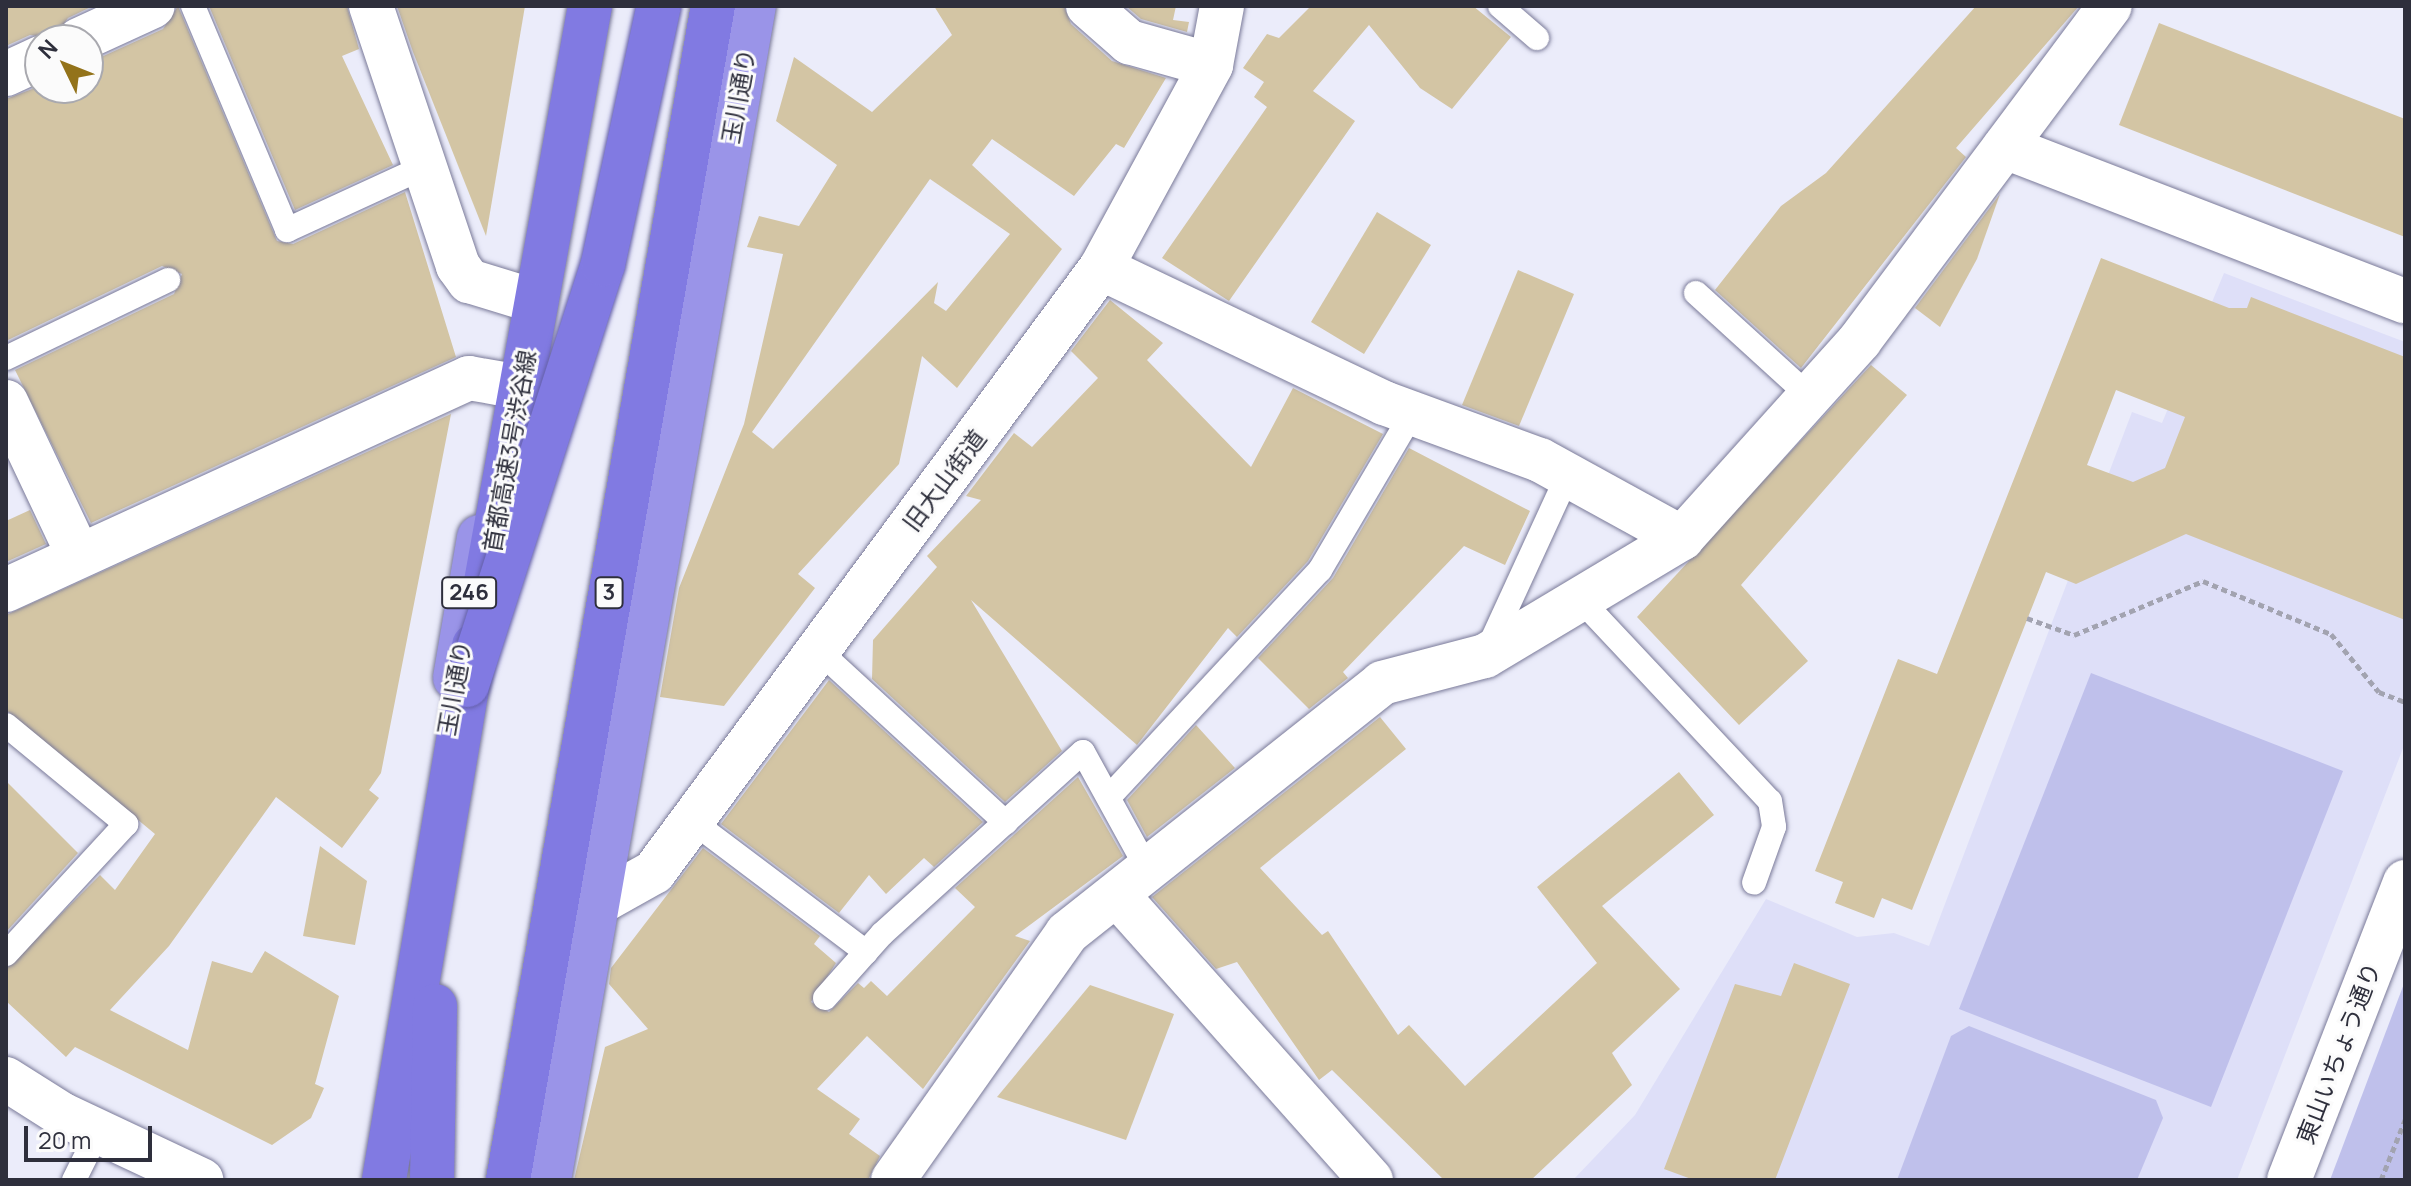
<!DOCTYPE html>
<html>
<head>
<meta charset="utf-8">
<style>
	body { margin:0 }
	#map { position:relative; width:2411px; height:1186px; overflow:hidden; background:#ebecfa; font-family:Manrope,"Noto Sans JP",sans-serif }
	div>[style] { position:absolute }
	.built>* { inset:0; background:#dedff8 }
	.green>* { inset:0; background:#bfc0eb }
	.building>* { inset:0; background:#d3c5a4 }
	.path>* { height:5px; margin-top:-2.5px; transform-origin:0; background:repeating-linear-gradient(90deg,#a2a3b0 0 6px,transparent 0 10px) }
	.roads { filter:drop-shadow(0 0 2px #7a7a99) drop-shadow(0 0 2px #7a7a99) }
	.service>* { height:24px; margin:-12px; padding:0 12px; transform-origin:12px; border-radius:12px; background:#fff }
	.minor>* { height:44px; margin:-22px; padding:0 22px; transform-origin:22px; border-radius:22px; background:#fff }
	.tertiary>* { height:44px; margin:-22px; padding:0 22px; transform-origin:22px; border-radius:22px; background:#fff }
	.secondary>* { height:44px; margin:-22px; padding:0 22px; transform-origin:22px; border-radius:22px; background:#fff }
	.trunk>* { height:44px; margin:-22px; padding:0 22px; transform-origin:22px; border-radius:22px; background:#9a94e8 }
	.motorway>* { height:44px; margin:-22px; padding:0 22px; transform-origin:22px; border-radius:22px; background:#817ae2 }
	.bridges { filter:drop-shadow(0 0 2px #6460a8) drop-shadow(0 0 2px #6460a8) }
	.motorway-bridge>* { height:44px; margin:-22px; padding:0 22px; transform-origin:22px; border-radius:22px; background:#817ae2 }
	span { translate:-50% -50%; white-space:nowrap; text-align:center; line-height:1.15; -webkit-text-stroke:6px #fbfbfb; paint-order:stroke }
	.shield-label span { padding:2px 6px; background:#fbfbfb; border:2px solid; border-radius:6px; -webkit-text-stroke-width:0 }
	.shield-label { font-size:22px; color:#2e2f3c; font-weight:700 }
	.street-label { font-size:24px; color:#2e2f3c }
	.frame { position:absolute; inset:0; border:8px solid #2e2f3c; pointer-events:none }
	.north { position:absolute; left:24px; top:24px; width:80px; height:80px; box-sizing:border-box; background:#fbfbfb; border:2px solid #a9a9af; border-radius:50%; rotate:313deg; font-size:22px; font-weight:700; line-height:32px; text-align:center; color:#2e2f3c }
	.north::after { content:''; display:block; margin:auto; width:28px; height:36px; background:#93731a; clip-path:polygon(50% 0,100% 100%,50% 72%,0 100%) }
	.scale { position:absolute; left:24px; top:1126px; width:128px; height:36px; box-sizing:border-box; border:4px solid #2e2f3c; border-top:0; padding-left:10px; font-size:24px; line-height:28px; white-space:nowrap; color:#2e2f3c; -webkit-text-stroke:6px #fbfbfb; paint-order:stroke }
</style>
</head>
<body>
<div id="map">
	<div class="built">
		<i style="clip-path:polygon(2224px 273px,2405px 342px,2405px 743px,2237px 1180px,1573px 1180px,1635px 1115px,1766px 899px,1857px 937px,1894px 933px,1929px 946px,2132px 412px,2162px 423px)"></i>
	</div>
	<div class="green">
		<i style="clip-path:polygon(2091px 673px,2343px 771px,2211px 1107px,1959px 1009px)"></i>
		<i style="clip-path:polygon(2405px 981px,2405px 1180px,2330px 1180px)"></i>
		<i style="clip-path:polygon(1969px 1026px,2156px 1100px,2163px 1118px,2137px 1180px,1897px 1180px,1951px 1036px)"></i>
	</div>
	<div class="building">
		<i style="clip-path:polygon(6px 6px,93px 6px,68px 18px,54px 38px,30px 35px,6px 46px)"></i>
		<i style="clip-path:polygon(178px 6px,277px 241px,293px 244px,405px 192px,456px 357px,91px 523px,15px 370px,174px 294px,182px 274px,162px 266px,6px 341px,6px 99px,40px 86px,88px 88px,88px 63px,163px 29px)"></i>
		<i style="clip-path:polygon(209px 6px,347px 6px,359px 49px,342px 56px,393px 165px,295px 210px)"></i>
		<i style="clip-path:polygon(397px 6px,525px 6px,486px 236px,413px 52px)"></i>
		<i style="clip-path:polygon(evenodd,934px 6px,1064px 6px,1071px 24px,1112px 61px,1166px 78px,1124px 148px,1116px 144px,1074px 196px,992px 139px,972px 165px,1062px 249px,957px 388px,922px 356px,899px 464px,798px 574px,815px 588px,724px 706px,660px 697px,679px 588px,744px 424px,783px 254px,747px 247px,759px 216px,799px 226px,837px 165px,776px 121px,794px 57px,872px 112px,952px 35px,934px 6px,930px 179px,1010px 234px,946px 311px,934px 303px,938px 282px,773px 449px,752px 432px,930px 179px)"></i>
		<i style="clip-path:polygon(1126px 6px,1176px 6px,1173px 20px,1189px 22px,1187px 32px,1141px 19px)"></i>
		<i style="clip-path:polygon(1311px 6px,1473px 6px,1511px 37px,1452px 109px,1420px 88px,1369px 25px,1313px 91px,1355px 121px,1229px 301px,1162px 258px,1267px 107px,1254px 97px,1264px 82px,1243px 68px,1267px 34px,1279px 38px)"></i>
		<i style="clip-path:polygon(1976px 6px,2079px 6px,1956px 148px,1966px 157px,1801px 368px,1715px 290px,1781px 206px,1826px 173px)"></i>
		<i style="clip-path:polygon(2159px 23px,2405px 119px,2405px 237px,2119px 125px)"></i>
		<i style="clip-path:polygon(2000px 194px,1977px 259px,1940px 327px,1915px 308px)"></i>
		<i style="clip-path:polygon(1377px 212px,1431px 245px,1364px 354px,1311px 322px)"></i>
		<i style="clip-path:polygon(evenodd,2101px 258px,2229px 308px,2247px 308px,2251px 297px,2405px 357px,2405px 620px,2186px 534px,2076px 584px,2046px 572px,1912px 910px,1882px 898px,1874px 918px,1835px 903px,1843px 882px,1815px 871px,1898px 659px,1937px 674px,2101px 258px,2116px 390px,2185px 417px,2165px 468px,2133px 482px,2087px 465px,2116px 390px)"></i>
		<i style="clip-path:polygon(1518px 270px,1574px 294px,1519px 426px,1462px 405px)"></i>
		<i style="clip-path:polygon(1110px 300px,1163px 343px,1147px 360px,1251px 467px,1293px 388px,1383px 434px,1308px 561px,1237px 637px,1228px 628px,1137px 745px,971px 600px,1062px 751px,1005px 802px,872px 679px,873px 640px,937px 567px,927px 556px,981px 500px,966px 496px,1014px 433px,1032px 447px,1098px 378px,1071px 351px)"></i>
		<i style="clip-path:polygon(1871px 365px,1907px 395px,1741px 585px,1808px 661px,1739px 725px,1637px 617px)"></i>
		<i style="clip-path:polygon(451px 414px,381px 773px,369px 790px,379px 798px,342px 848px,276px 797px,169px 946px,110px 1010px,188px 1050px,212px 961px,252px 973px,265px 951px,339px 996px,315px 1084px,324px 1088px,311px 1118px,272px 1145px,75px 1047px,66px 1057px,6px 1001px,6px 969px,100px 875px,115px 890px,155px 834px,6px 710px,6px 615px)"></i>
		<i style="clip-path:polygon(1409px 448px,1530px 511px,1505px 565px,1464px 546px,1343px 672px,1348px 678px,1309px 709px,1258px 658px,1333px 578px)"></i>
		<i style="clip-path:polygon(30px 510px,46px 544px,6px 562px,6px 521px)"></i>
		<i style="clip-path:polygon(829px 680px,983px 822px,934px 867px,924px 858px,886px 894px,869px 875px,839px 913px,721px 824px)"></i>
		<i style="clip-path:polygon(1380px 717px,1406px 749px,1260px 868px,1322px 935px,1328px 931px,1398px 1035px,1409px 1025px,1465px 1086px,1597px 963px,1537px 887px,1679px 772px,1714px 815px,1602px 906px,1680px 989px,1612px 1053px,1632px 1085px,1531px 1180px,1444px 1180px,1332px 1070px,1319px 1080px,1237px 962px,1216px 969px,1152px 897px)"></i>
		<i style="clip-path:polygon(1196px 725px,1235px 768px,1147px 837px,1127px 800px)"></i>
		<i style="clip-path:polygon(1078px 777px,1123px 856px,1015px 936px,1030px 941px,923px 1089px,867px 1036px,817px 1089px,860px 1119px,849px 1134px,880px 1156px,868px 1180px,574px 1180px,605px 1047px,648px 1029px,609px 984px,611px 968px,703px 848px,820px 936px,814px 944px,836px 963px,811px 1002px,829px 1012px,858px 983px,864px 988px,871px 981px,887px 996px,975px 907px,955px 888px)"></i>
		<i style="clip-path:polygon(6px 781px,78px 853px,6px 932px)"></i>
		<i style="clip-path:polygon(320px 846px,367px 881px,355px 945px,303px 936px)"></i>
		<i style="clip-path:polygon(1794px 963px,1850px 984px,1775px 1180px,1694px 1180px,1664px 1169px,1735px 984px,1781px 996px)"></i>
		<i style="clip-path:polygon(1090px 985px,1174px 1014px,1126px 1140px,997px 1097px)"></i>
	</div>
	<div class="path">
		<i style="left:2027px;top:618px;width:50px;rotate:19.9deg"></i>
		<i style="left:2074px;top:635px;width:140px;rotate:-22.7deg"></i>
		<i style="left:2203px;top:581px;width:139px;rotate:22.5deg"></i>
		<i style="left:2331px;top:634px;width:75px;rotate:50.4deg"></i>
		<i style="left:2379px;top:692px;width:28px;rotate:21deg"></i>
		<i style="left:2381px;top:1180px;width:65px;rotate:-68.2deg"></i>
	</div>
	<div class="roads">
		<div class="service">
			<i style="left:193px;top:6px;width:243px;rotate:67.2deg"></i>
			<i style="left:287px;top:230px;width:155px;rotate:-24.7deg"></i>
			<i style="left:1500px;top:6px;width:49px;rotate:40.9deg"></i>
			<i style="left:1696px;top:293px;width:153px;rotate:42.3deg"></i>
			<i style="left:6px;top:358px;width:180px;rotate:-25.7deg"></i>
			<i style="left:1580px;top:599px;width:277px;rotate:46.8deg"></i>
			<i style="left:1770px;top:801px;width:26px;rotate:81deg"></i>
			<i style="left:1774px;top:827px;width:59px;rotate:109.7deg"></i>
			<i style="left:818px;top:650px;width:255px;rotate:42.6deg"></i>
			<i style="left:1487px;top:651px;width:194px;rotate:-65.3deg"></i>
			<i style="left:6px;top:725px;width:156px;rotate:39.5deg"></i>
			<i style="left:126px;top:824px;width:177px;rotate:132.7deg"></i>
			<i style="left:1109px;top:797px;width:310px;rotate:-47.1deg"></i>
			<i style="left:1320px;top:570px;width:181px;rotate:-59.5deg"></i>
			<i style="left:692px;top:821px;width:218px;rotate:37deg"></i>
			<i style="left:825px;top:998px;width:86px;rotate:-48.3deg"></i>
			<i style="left:882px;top:934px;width:271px;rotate:-42.2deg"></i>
			<i style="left:1083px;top:752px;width:135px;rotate:61.2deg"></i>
			<i style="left:74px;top:1180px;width:54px;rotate:-63.4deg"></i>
		</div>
		<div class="minor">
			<i style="left:371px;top:6px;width:274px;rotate:71.5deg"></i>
			<i style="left:458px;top:266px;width:19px;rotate:54deg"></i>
			<i style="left:469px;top:281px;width:54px;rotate:17.1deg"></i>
			<i style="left:1088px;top:6px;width:55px;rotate:41.3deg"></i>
			<i style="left:1129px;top:42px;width:85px;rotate:15.7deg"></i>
			<i style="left:79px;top:40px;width:81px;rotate:-24.7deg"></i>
			<i style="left:6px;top:74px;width:38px;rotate:-25deg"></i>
			<i style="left:2005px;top:147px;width:429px;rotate:21.1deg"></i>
			<i style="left:1101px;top:268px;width:314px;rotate:25.5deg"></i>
			<i style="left:1384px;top:403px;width:166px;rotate:20.1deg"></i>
			<i style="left:1540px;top:460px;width:162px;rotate:28.8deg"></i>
			<i style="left:6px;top:402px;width:168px;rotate:64.7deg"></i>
			<i style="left:6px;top:590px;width:509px;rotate:-24.6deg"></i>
			<i style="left:469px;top:378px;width:36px;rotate:10deg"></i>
			<i style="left:1117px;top:895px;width:382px;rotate:48.3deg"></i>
			<i style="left:595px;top:905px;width:68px;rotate:-29.2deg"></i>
			<i style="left:654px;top:872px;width:751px;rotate:-53.5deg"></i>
			<i style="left:1101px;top:268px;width:231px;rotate:-61.5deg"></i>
			<i style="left:1211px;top:65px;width:60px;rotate:-79.4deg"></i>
			<i style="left:893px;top:1180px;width:302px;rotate:-54.8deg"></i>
			<i style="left:1067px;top:933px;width:402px;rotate:-38.4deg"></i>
			<i style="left:1382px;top:683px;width:106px;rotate:-14.7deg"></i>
			<i style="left:1485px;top:656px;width:230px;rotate:-30.9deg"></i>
			<i style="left:1682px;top:538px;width:266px;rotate:-48deg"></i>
			<i style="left:1860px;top:340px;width:417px;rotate:-53.2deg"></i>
		</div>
		<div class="tertiary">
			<i style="left:2289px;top:1180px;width:320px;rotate:-68.7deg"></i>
		</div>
		<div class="secondary">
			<i style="left:6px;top:1079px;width:67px;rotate:32.3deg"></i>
			<i style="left:63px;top:1115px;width:153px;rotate:25.2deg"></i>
		</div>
		<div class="trunk">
			<i style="left:455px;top:678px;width:143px;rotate:-80.3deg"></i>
			<i style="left:549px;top:1180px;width:1192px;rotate:-80.1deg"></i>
		</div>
		<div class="motorway">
			<i style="left:486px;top:582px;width:585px;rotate:-79.77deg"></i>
			<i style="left:384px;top:1180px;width:542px;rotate:-80.43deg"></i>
			<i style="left:432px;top:1180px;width:174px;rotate:-89deg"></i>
			<i style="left:508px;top:1180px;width:1192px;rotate:-80.1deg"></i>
		</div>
	</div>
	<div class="bridges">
		<div class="motorway-bridge">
			<i style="left:467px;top:685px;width:442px;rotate:-72.1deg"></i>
			<i style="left:603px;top:264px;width:264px;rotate:-77.8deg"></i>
		</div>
	</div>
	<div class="shield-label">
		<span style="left:469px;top:593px">246</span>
		<span style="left:609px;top:593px">3</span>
	</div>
	<div class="street-label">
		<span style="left:738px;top:96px;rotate:-80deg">玉川通り</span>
		<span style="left:509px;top:451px;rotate:-80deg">首都高速3号渋谷線</span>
		<span style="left:944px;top:480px;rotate:-53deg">旧大山街道</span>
		<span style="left:454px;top:688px;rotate:-80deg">玉川通り</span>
		<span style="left:2338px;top:1053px;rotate:-69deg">東山いちょう通り</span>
	</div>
	<div class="frame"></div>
	<div class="north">N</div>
	<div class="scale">20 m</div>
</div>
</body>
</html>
